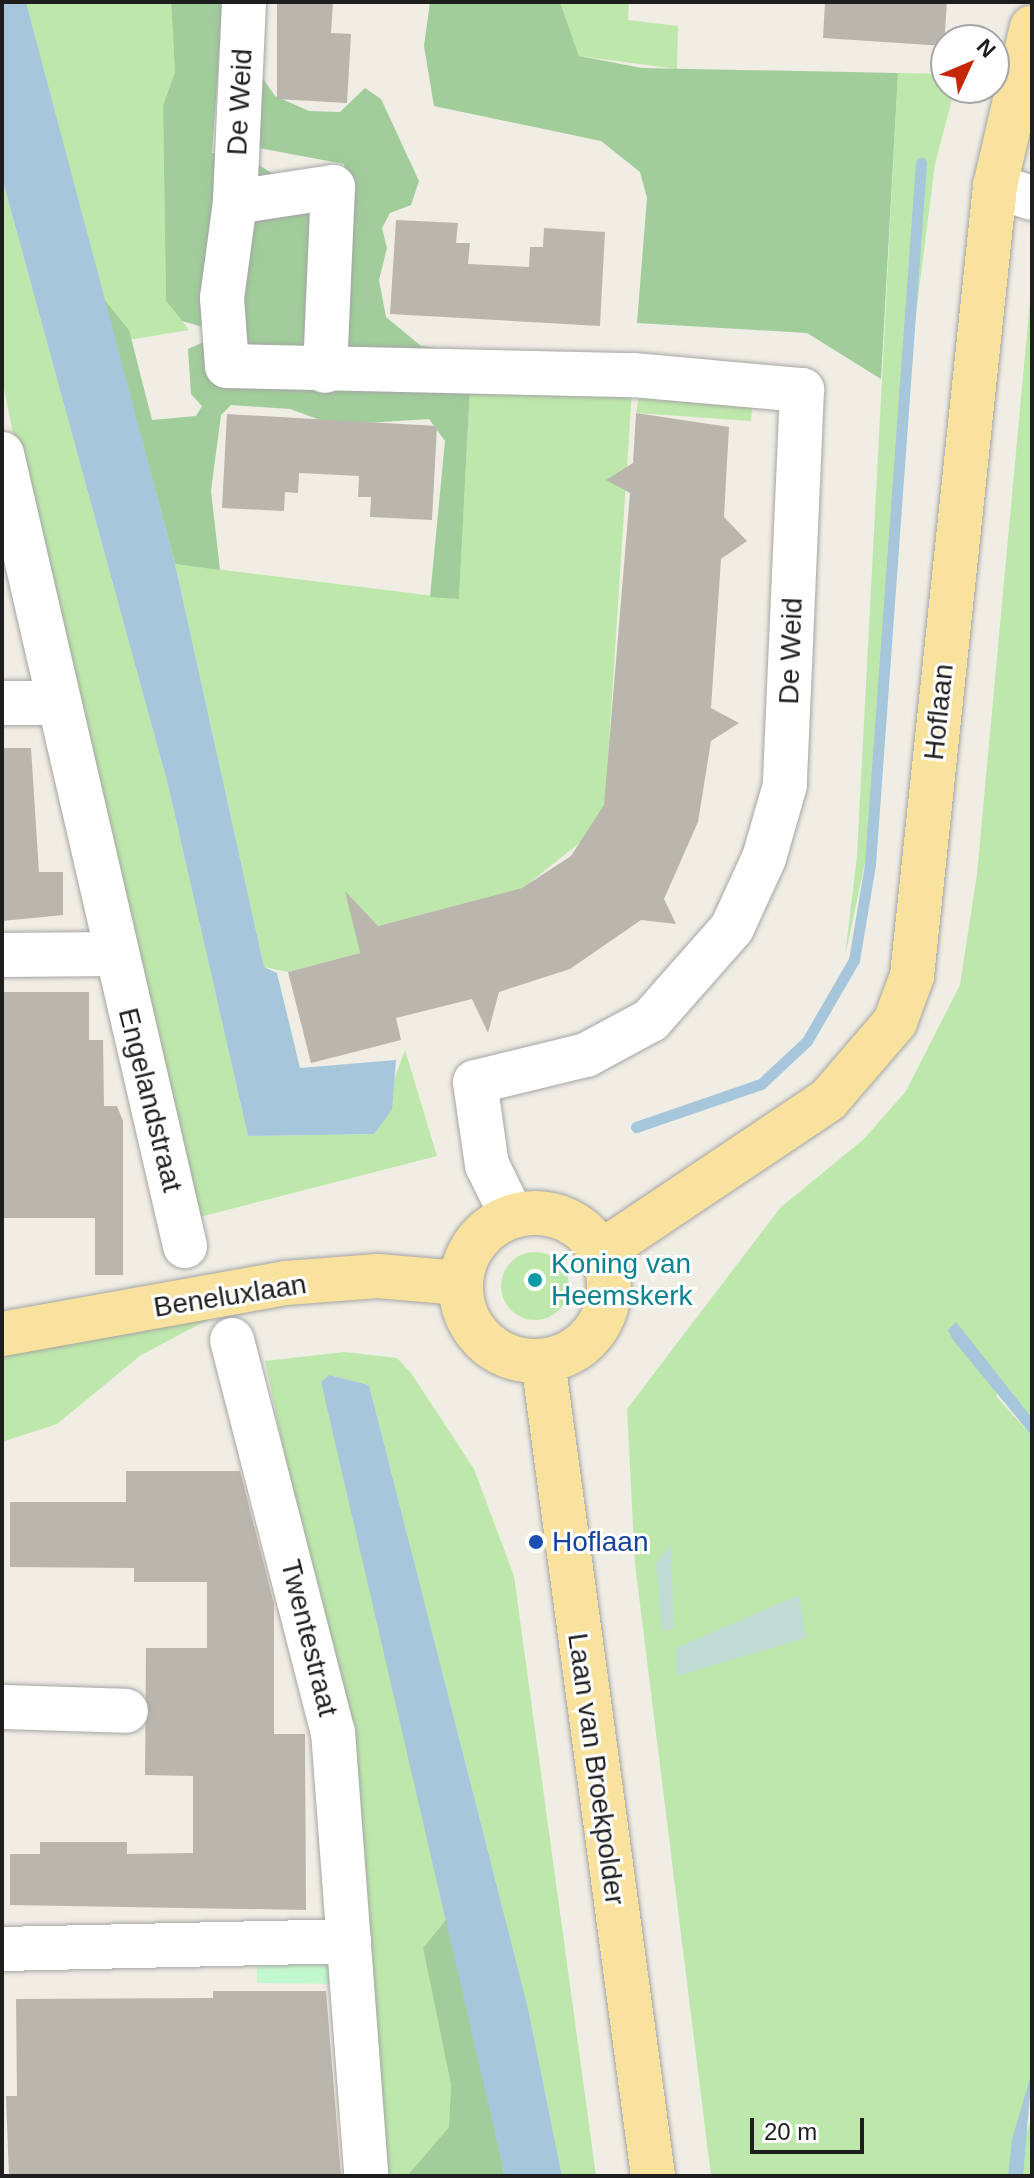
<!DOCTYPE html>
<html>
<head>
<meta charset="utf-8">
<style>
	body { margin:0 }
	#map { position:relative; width:1034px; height:2178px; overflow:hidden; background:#efede4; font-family:Arial,sans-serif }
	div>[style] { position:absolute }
	.grass>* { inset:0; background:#bee8ab }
	.round { border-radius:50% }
	.forest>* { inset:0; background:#a0cd9a }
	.wetland>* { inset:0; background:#c1dcd4 }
	.park>* { inset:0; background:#c2f8cf }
	.water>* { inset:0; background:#a5c6db }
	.stream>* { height:11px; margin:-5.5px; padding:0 5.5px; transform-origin:5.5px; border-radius:5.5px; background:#a5c6db }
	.building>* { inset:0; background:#bbb6ad }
	.roads { filter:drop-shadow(0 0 2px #a5a5a5) drop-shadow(0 0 2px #a5a5a5) }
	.minor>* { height:44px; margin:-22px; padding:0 22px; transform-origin:22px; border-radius:22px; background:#fff }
	.major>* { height:44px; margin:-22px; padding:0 22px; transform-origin:22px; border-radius:22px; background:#f9e29e }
	.major>.ring { margin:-22px; padding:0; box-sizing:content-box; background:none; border:44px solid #f9e29e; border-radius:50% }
	.dots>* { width:22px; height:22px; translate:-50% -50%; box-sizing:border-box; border:4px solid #fff; border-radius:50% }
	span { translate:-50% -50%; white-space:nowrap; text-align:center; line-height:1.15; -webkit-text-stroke:6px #fff; paint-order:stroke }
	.street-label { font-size:28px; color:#1e1e1e }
	.culture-label { font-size:28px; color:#0d838f }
	.left { translate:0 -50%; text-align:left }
	.transit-label { font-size:28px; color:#164399 }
	.frame { position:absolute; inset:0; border:4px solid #1e1e1e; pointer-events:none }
	.north { position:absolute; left:930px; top:24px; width:80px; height:80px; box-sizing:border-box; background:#fff; border:2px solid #a5a5a5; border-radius:50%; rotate:46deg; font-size:22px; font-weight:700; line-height:32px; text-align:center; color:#1e1e1e }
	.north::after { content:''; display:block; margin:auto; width:28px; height:36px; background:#c62706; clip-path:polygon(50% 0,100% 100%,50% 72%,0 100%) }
	.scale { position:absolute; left:750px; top:2118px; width:114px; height:36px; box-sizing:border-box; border:4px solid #1e1e1e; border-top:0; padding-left:10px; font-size:24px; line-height:28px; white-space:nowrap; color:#1e1e1e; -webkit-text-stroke:6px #fff; paint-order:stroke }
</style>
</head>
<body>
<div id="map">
	<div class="grass">
		<i style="clip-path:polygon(26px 2px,171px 2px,175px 72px,163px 105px,166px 301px,189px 330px,128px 340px,129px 330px,104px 299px)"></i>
		<i style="clip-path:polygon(560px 2px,629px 2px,628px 20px,678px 26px,677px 69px,579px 56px)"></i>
		<i style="clip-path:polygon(898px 73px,946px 74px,946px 88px,955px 88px,935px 164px,910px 361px,869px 844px,845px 956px,857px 856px)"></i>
		<i style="clip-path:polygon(2px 178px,168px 785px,248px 1136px,374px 1134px,405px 1050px,437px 1156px,188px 1220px,65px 697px,2px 378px)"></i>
		<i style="clip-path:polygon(1032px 279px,1032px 1418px,1004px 1383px,996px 1396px,1032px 1436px,1032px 2072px,1008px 2176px,711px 2176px,635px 1564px,627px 1409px,780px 1208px,864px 1139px,906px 1091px,960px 985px,977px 874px)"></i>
		<i style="clip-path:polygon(633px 375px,605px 804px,588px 836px,523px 888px,355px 932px,360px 953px,288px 972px,264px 967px,175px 564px,459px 599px,470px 388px)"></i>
		<i style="clip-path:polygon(640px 392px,753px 399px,751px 421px,636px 413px)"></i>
		<i class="round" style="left:501px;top:1252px;width:68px;height:68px"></i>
		<i style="clip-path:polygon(219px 1314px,141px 1355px,57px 1424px,2px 1442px,2px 1355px)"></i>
		<i style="clip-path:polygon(345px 1352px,397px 1358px,411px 1373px,474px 1469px,514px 1576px,596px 2176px,562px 2176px,528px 2008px,369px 1385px,329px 1375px,321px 1382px,449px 1916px,423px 1948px,451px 2085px,449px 2127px,407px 2176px,377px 2176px,338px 1708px,265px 1361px)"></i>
		<i style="clip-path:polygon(1032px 2117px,1032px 2176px,1023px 2176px,1021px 2148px)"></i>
	</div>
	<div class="forest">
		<i style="clip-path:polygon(171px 2px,223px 2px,212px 153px,245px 156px,287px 183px,350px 204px,344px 164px,259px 148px,253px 64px,275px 96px,309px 111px,340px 112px,365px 88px,381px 99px,419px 181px,411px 205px,390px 213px,382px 228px,387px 248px,379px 280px,386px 317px,421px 346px,444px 349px,470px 388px,459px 599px,430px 597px,445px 441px,429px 419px,334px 425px,290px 409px,231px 405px,221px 415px,211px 491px,220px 570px,175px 564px,104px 299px,129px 330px,152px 420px,196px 416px,202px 406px,191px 394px,188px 349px,208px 340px,210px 329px,182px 321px,166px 301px,163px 105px,175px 72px)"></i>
		<i style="clip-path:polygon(430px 2px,560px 2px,579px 56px,642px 68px,898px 73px,881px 379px,807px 333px,637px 323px,647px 198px,640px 172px,601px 141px,434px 106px,424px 46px)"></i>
		<i style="clip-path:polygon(449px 1916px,505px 2176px,407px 2176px,449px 2127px,451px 2085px,423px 1948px)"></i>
	</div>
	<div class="wetland">
		<i style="clip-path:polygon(671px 1544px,674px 1628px,662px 1632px,656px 1563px)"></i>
		<i style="clip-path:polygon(799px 1595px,806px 1638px,677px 1676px,676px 1648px)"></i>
	</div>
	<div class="park">
		<i style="clip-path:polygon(346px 1944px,348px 1984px,257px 1983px,257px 1948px)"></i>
	</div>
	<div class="water">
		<i style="clip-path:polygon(2px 2px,26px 2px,175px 564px,264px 967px,277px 973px,300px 1068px,396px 1060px,392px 1110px,374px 1134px,248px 1136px,168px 785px,2px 178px)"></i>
		<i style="clip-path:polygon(956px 1322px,1032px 1418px,1032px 1436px,953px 1340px,948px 1330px)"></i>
		<i style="clip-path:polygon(329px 1375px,369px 1385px,528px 2008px,562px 2176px,505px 2176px,321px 1382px)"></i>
		<i style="clip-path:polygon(1032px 2072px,1023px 2176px,1008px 2176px,1012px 2139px)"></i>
	</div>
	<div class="stream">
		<i style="left:636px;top:1127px;width:132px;rotate:-19deg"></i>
		<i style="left:761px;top:1084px;width:63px;rotate:-43.1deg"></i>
		<i style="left:807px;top:1041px;width:94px;rotate:-59.9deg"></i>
		<i style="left:854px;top:960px;width:97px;rotate:-80.5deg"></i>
		<i style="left:870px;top:864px;width:703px;rotate:-85.84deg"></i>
	</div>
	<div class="building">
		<i style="clip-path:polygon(277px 2px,333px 2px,331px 33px,351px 34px,347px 103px,277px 99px)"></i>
		<i style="clip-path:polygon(825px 2px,947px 2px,944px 46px,823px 38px)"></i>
		<i style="clip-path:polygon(396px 220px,458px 223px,456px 243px,470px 243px,468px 264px,529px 267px,530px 247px,543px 247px,544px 228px,605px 232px,600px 326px,390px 314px)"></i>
		<i style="clip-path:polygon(636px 413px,729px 427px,724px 517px,747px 541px,721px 559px,711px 708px,739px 723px,711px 741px,698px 822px,664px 899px,676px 924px,641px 920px,570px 969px,499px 992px,488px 1033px,472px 999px,396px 1018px,401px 1040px,311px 1063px,288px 972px,360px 953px,345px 891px,378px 926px,522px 888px,571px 856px,604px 805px,630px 493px,606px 480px,633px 463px)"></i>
		<i style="clip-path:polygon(227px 414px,437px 426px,432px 520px,370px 517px,371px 497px,358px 497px,359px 476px,299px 473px,298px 493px,285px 492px,284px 511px,222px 508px)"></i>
		<i style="clip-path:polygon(2px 748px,31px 748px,39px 872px,63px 872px,63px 915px,2px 921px)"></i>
		<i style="clip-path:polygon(2px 992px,89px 992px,89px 1040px,103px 1040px,104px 1106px,117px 1106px,123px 1121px,123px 1275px,95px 1275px,95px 1218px,2px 1218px)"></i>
		<i style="clip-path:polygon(126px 1471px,240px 1471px,274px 1604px,274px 1734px,305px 1734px,306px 1910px,10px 1905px,10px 1854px,40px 1854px,40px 1842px,127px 1842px,127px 1854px,193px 1853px,193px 1776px,145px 1775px,146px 1648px,207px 1648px,207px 1582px,134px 1582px,134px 1568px,10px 1567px,10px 1502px,126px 1502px)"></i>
		<i style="clip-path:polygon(213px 1991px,326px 1991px,341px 2176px,9px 2176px,6px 2096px,17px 2096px,16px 1999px,213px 1998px)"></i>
	</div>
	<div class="roads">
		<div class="minor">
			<i style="left:244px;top:2px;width:200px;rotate:92.6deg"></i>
			<i style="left:235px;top:202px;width:97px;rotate:97.7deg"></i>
			<i style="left:222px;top:298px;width:68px;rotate:85.8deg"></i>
			<i style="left:227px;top:366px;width:406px;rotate:1.3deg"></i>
			<i style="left:633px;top:375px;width:170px;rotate:5.1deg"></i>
			<i style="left:802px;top:390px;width:395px;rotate:92.5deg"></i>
			<i style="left:785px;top:785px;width:76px;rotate:106deg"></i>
			<i style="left:764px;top:858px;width:77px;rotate:114.6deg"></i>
			<i style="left:732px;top:928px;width:123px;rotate:131.4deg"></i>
			<i style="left:651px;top:1020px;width:74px;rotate:151.7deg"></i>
			<i style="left:586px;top:1055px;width:114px;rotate:166.3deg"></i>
			<i style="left:475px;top:1082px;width:84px;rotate:81.8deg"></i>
			<i style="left:487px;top:1165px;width:57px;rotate:63.9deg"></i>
			<i style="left:995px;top:186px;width:39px;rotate:18deg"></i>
			<i style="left:235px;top:202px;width:99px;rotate:-8.7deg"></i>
			<i style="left:333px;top:187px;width:184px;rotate:92.5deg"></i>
			<i style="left:2px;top:454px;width:813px;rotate:76.99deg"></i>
			<i style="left:2px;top:703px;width:55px"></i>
			<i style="left:2px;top:955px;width:112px;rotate:-0.5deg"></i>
			<i style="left:232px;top:1340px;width:405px;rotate:75.6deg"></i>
			<i style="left:333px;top:1732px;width:445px;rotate:85.7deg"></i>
			<i style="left:2px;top:1707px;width:124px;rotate:1.8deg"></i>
			<i style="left:2px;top:1949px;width:347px;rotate:-1.3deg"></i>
		</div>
		<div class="major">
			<i class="ring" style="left:461px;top:1213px;width:104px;height:104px"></i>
			<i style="left:601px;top:1252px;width:273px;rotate:-33.8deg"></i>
			<i style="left:828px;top:1100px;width:103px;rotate:-49.3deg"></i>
			<i style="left:895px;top:1022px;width:49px;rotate:-69.7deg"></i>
			<i style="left:912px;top:976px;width:794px;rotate:-84deg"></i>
			<i style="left:995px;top:186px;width:163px;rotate:-76.9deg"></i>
			<i style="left:2px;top:1334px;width:289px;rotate:-10.2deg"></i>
			<i style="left:286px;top:1283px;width:92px;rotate:-4.4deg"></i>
			<i style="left:378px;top:1276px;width:82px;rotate:4.9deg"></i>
			<i style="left:543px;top:1361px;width:822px;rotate:82.31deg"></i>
		</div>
	</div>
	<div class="dots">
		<i style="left:535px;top:1280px;background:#0f9aa8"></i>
		<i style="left:536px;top:1542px;background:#1a4fb4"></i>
	</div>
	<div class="street-label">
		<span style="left:240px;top:102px;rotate:-87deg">De Weid</span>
		<span style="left:791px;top:651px;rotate:-88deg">De Weid</span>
		<span style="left:939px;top:712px;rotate:-84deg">Hoflaan</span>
		<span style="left:150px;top:1100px;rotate:76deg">Engelandstraat</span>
		<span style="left:230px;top:1296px;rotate:-9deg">Beneluxlaan</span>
		<span style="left:309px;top:1638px;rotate:76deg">Twentestraat</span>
		<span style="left:596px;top:1769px;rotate:82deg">Laan van Broekpolder</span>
	</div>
	<div class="culture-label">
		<span class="left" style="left:551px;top:1280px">Koning van<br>Heemskerk</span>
	</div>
	<div class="transit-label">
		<span class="left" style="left:552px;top:1542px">Hoflaan</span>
	</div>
	<div class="frame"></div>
	<div class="north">N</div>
	<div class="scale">20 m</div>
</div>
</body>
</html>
